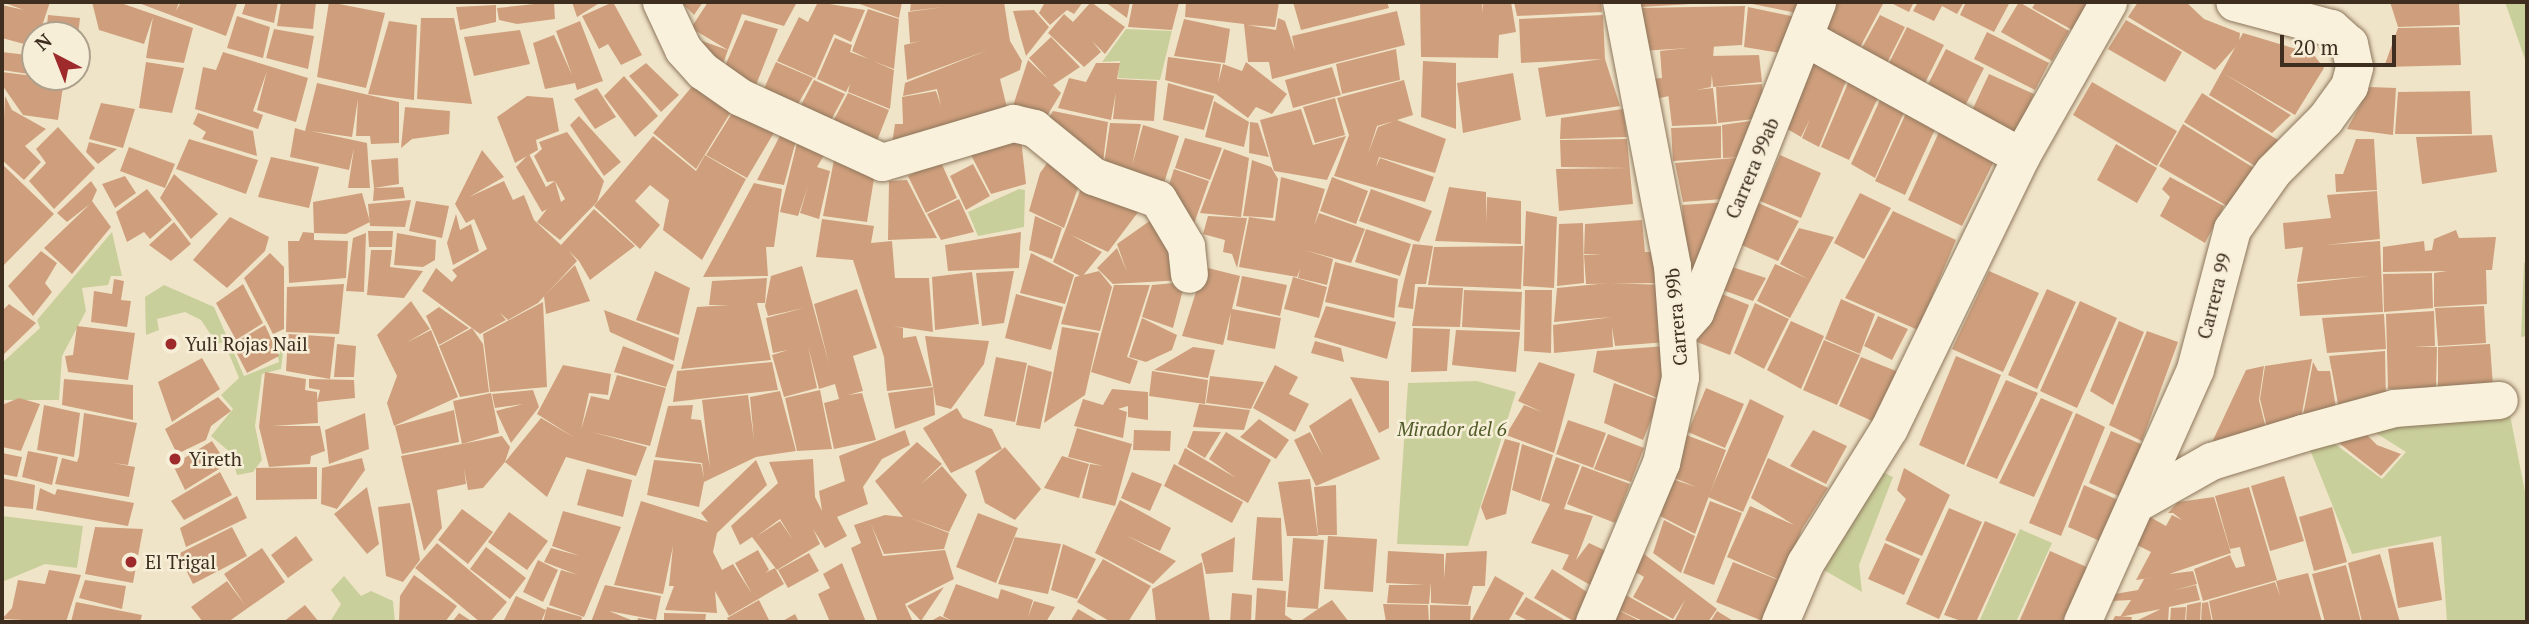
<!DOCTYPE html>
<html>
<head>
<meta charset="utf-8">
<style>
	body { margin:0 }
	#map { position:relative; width:2529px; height:624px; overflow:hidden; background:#f0e4c8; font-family:"PT Serif",serif }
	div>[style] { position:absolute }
	.green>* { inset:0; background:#c9cf9b }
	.building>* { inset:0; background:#cf9f7d }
	.roads { filter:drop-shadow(0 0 2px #8d765c) drop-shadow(0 0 2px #8d765c) }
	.minor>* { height:37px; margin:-18.5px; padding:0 18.5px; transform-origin:18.5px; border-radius:18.5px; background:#faf1dc }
	.dots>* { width:19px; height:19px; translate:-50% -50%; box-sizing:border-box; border:4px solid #f7eed8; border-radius:50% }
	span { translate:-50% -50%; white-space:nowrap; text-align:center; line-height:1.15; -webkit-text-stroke:5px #f7eed8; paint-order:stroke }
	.street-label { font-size:19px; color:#3d2e20 }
	.poi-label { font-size:19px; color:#3d2e20 }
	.left { translate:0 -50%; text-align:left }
	.park-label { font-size:19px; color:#4d5a26; font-style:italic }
	.frame { position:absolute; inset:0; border:4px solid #3d2e20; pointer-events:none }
	.north { position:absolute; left:21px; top:21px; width:70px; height:70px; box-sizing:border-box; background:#f7eed8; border:2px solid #ada18e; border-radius:50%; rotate:318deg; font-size:19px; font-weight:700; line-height:28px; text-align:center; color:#3d2e20 }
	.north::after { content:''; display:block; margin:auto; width:24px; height:32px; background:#9e2a2b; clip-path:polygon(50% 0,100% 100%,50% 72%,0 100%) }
	.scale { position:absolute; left:2280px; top:35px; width:116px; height:32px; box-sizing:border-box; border:4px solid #3d2e20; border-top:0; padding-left:9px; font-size:21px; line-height:24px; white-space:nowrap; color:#3d2e20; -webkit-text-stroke:5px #f7eed8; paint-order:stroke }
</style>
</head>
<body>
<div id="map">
	<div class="green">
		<i style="clip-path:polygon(2505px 2px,2527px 2px,2527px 65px)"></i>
		<i style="clip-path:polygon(1126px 29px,1172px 31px,1160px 80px,1118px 78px,1120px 61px,1102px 62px)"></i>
		<i style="clip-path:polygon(1019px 189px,1025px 190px,1024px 227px,978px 236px,968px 212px)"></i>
		<i style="clip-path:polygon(112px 232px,122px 276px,111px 276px,108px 285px,82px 288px,86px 311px,62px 356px,59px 400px,2px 400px,2px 363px,40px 328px,37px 320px)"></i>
		<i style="clip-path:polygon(2527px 262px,2527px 336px,2521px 337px,2524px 263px)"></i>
		<i style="clip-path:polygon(164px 285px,214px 307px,244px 376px,279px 362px,274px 336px,285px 336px,281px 369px,262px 374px,255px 426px,262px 460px,253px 472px,237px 475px,231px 453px,211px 436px,233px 409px,221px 395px,239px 378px,224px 342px,217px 344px,201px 320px,185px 312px,157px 319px,159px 330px,146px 335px,145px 297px)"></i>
		<i style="clip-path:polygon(1477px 381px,1516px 392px,1468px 546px,1397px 544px,1408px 383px)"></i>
		<i style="clip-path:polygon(2509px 410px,2527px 502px,2527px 622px,2447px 622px,2441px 536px,2352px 554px,2307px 442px,2331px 441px,2382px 479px,2406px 452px,2365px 426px)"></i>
		<i style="clip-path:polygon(1881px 471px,1893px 477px,1859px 565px,1862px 592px,1824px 570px)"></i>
		<i style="clip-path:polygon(2px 516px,83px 526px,77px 568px,45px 564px,2px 582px)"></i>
		<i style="clip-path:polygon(2020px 529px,2052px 543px,2016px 622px,1979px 622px)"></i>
		<i style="clip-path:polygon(344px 576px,361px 596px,371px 591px,393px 601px,395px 622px,330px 622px,341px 604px,331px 590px)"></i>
	</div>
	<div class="building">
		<i style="clip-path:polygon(2px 2px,50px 2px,35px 47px,2px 38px,2px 5px,24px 10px)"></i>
		<i style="clip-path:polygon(92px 2px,118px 2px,193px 28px,184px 63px,146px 58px,153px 17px,144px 44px,99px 30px)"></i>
		<i style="clip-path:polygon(136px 2px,179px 2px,176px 11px,181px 2px,237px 4px,226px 36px)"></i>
		<i style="clip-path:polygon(246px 2px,278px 2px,274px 23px,242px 14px)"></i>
		<i style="clip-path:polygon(281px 2px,316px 2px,313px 29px,277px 26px)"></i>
		<i style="clip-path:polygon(329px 2px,385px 13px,366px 88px,317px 77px)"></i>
		<i style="clip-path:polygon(554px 2px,555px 19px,517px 24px,499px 20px,497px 8px)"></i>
		<i style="clip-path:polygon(572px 2px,601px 2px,577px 17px)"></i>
		<i style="clip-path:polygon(613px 2px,642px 55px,621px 65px,608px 44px,599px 49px,582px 16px)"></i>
		<i style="clip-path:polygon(681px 2px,703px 2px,694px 15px)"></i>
		<i style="clip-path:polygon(708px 2px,797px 2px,784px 26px,742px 14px,728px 50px,691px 28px)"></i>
		<i style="clip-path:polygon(818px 2px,865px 10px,851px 42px,834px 34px,815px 78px,777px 61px,799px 17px,808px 22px)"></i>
		<i style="clip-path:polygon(854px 2px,902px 2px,899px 18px)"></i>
		<i style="clip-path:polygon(911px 2px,1004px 2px,1010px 41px,1022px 61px,1020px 70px,1000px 79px,1008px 112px,892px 144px,895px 124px,903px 124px,902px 97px,936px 91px,941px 106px,937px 89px,903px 96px,905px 83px,988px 50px,907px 80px,904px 45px,921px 41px,910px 43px,908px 12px,944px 7px,910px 11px)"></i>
		<i style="clip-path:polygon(1045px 2px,1083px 2px,1074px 14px,1067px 10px,1050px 25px,1039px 13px)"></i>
		<i style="clip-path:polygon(1091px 2px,1125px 27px,1105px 54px,1092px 41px,1101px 52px,1084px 67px,1048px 33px,1064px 14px,1073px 22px)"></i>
		<i style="clip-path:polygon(1105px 2px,1130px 2px,1127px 18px)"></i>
		<i style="clip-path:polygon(1133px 2px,1179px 3px,1172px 30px,1128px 27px)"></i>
		<i style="clip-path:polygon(1186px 2px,1279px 2px,1275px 27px,1247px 25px,1276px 30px,1278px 18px,1285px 21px,1295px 51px,1292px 36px,1397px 11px,1405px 45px,1272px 79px,1269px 62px,1248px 62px,1244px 24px,1185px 17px)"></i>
		<i style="clip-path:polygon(1293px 2px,1387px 2px,1389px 8px,1301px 30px)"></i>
		<i style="clip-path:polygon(1420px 2px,1482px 2px,1483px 13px,1483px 2px,1511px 2px,1516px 32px,1499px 35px,1498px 58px,1421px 57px)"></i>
		<i style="clip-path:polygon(1514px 2px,1601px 2px,1602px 12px,1517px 16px)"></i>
		<i style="clip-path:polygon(1641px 2px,1690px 2px,1691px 4px,1641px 7px)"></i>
		<i style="clip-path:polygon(1742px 2px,1810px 2px,1807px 15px)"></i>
		<i style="clip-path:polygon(1829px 2px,1884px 2px,1856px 55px,1813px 32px)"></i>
		<i style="clip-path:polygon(1889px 2px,1914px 2px,1909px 12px)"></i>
		<i style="clip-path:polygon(1918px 2px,1964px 2px,1957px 14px,1942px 6px,1934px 21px,1913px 11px)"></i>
		<i style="clip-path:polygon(1966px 2px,2010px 2px,1994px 32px,1960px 15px)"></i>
		<i style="clip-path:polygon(2019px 2px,2069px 31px,2052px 61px,2001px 32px)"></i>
		<i style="clip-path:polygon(2036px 2px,2091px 2px,2078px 33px,2032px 8px)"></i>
		<i style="clip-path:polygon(2138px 2px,2186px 2px,2204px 19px,2240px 33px,2239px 43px,2215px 70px,2128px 17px)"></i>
		<i style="clip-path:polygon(2390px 2px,2459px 2px,2460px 25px,2398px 27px)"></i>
		<i style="clip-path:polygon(496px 5px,496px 22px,460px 30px,456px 7px)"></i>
		<i style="clip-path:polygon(1745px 6px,1742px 45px,1639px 51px,1641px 8px)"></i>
		<i style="clip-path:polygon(1748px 7px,1805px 19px,1792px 55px,1744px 47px)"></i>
		<i style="clip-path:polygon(868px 9px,899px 19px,894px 69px,873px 61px,894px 70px,890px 109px,848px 92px,850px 84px,846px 92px,817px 79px,835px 38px,852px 45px,850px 52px,869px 59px,852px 51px)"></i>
		<i style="clip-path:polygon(1034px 10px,1049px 27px,1026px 56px,1013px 11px)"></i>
		<i style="clip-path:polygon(48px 15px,80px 18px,78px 35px,46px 35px)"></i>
		<i style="clip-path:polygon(1603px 15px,1605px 59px,1620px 106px,1546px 117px,1538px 68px,1602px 59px,1521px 63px,1519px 19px)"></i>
		<i style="clip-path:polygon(1880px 15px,1905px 27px,1884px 69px,1858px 55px)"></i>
		<i style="clip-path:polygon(237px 16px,270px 27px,263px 58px,227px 48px)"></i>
		<i style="clip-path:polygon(421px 18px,454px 18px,472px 104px,417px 99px)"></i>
		<i style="clip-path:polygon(1184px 19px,1230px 29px,1225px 63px,1174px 56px)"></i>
		<i style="clip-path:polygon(745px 20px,778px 29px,756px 85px,722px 73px)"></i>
		<i style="clip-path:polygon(2126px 20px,2182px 52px,2165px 82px,2108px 49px)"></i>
		<i style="clip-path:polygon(389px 21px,417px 25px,414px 100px,368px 94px)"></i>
		<i style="clip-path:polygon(580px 21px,603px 81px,577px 90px,575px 83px,545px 89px,533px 43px,554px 35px,572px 75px,556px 31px)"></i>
		<i style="clip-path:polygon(1907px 27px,1944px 45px,1921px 91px,1885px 71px)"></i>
		<i style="clip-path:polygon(2459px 27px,2461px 65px,2384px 67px,2398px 28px)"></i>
		<i style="clip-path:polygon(274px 29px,314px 36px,308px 69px,266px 58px)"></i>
		<i style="clip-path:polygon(520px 30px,530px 64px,474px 76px,464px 37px)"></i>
		<i style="clip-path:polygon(1987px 32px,2049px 63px,2035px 90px,1974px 59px)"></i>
		<i style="clip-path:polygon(2243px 33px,2313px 54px,2324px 68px,2295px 115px,2223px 73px,2291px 115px,2272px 133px,2209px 95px)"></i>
		<i style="clip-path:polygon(1051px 37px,1080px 67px,1053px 85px,1061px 93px,1042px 124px,1013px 106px,1028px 60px,1048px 79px,1029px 58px)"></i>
		<i style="clip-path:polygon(702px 41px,728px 50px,721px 69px,696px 55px)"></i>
		<i style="clip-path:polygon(1714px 45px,1711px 87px,1655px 99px,1651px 79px,1662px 78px,1660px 51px)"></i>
		<i style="clip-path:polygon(1811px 48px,1849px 74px,1819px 147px,1802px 138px,1810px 119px,1801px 137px,1777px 123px)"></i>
		<i style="clip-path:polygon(1396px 49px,1400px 80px,1342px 94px,1336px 64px)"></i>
		<i style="clip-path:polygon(1946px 49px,1984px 68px,1964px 108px,1925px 90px)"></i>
		<i style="clip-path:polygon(2px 52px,35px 56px,35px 75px,2px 70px)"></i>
		<i style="clip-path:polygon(223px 52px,308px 78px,296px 122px,257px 110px,267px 71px,253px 111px,263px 115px,258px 129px,195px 109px,203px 67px,216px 70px)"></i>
		<i style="clip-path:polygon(1759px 55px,1762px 82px,1713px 87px,1710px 56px)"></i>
		<i style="clip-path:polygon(1168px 57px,1221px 64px,1218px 83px,1223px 64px,1242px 71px,1246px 62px,1287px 94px,1272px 114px,1256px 107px,1248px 118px,1216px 94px,1165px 80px)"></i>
		<i style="clip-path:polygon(1423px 61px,1456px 63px,1456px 129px,1421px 117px)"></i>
		<i style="clip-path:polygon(146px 62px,184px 68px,172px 113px,139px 108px)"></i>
		<i style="clip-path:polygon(776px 62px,813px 78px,795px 109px,762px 93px)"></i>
		<i style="clip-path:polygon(646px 63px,679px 95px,661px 112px,629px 76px)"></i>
		<i style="clip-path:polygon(1096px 63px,1120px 63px,1117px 79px,1157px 81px,1154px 121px,1113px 119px,1116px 92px,1111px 120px,1058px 108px,1069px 78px,1086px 82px)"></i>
		<i style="clip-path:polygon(1332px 67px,1341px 95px,1293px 108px,1285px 80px)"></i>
		<i style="clip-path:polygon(2px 72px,64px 80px,58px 120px,23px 115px,2px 85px)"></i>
		<i style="clip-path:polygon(1513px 73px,1521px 120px,1463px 133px,1457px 83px)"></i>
		<i style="clip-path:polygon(1989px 74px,2034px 94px,2015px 136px,1970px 115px)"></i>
		<i style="clip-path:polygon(624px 76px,658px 116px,635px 137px,604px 96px)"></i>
		<i style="clip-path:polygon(1851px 76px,1881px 91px,1849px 160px,1821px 147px)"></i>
		<i style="clip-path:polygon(700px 77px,737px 102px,696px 169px,653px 133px)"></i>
		<i style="clip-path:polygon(814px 80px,845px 94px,828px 126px,798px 111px)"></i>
		<i style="clip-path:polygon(evenodd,1404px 80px,1413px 115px,1397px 120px,1446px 139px,1435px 173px,1379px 157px,1376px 167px,1380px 158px,1434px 177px,1425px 202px,1334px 176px,1349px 135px,1337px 98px,1404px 80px,1394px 121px,1378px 127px,1368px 154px,1377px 126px,1394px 121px)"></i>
		<i style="clip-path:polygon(2092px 82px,2177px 131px,2157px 166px,2073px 115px)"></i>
		<i style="clip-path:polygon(317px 83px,399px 102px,399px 143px,371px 144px,370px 136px,356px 136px,358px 99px,352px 137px,311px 131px,367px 143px,370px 188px,348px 188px,354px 148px,349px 170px,290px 157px,295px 128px,305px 131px)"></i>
		<i style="clip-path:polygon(1168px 83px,1214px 96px,1204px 130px,1163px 120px)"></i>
		<i style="clip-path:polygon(1762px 84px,1764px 118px,1718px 123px,1716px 87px)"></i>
		<i style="clip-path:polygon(2370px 87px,2396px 88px,2393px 135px,2347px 129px)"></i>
		<i style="clip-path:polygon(597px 88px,616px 117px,595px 129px,574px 99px)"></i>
		<i style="clip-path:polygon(1713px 88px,1717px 124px,1672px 126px,1668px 93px)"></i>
		<i style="clip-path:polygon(1885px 89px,1909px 101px,1875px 178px,1851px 164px)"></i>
		<i style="clip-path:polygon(2470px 91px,2472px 134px,2395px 134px,2398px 92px)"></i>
		<i style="clip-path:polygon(848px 93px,889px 110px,875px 146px,830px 127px)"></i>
		<i style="clip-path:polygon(2202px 93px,2278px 140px,2255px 166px,2184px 122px)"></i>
		<i style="clip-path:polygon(5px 96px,12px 110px,46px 129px,25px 146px,41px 162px,24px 180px,2px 160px)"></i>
		<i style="clip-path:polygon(527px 96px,553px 98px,559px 131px,536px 140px,538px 150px,515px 163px,497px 117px)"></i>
		<i style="clip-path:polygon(1335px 98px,1345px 135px,1315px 143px,1303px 107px)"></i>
		<i style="clip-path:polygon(1214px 101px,1249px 122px,1244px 147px,1205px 137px)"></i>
		<i style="clip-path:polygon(101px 103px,135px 109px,123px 148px,89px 139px)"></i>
		<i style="clip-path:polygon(405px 107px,450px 111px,449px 134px,412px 139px,401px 148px)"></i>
		<i style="clip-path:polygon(1301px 109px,1313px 145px,1346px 136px,1327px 180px,1274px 171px,1260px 120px)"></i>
		<i style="clip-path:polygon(1623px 109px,1627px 137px,1560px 139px,1561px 118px)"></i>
		<i style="clip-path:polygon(734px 110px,778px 126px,747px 178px,706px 155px)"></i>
		<i style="clip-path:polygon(1053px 111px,1108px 122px,1102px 170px,1044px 127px)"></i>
		<i style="clip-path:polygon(1907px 111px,1936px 127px,1905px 195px,1875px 181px)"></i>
		<i style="clip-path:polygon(198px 113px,253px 131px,257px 156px,202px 139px,206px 132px,193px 124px)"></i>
		<i style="clip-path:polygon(579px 116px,621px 162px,604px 176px,570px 125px)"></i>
		<i style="clip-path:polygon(1771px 118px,1736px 198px,1683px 202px,1675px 163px,1746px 157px,1723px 158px,1722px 125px)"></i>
		<i style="clip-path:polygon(1250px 122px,1258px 123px,1269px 157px,1249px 153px)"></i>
		<i style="clip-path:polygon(1110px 123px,1141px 124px,1132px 166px,1143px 125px,1179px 136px,1163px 186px,1103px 171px)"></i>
		<i style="clip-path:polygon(2183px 124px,2254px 168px,2227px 206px,2159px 166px)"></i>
		<i style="clip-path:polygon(1721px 126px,1721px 158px,1673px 161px,1671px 128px)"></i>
		<i style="clip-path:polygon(58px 127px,95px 168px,54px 209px,29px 181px,46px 163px,36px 149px)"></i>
		<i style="clip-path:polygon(783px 130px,798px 133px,784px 185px,757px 180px)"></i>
		<i style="clip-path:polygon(1020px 130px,1026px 184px,991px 194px,968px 149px)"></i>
		<i style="clip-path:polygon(1940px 130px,1996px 157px,1962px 226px,1908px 200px)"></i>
		<i style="clip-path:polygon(evenodd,567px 132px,604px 181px,597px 202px,560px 240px,537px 222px,547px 209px,542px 212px,516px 167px,529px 154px,546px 187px,555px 181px,547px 182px,534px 156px,542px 149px,539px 142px,567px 132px,555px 181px,565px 199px,561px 202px,555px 181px)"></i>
		<i style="clip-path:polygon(799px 135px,827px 150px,817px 167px,830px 171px,819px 219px,800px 213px,808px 186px,798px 216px,780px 212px)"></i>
		<i style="clip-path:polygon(2492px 135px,2497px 172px,2422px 184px,2416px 137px)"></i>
		<i style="clip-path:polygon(653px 136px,696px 171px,705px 155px,746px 179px,702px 260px,663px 230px,669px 200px,650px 185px,635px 201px,660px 225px,640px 249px,594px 206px)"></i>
		<i style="clip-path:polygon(1185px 138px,1222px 148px,1210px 180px,1175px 168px)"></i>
		<i style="clip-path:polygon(189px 139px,258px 160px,246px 194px,176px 169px)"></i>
		<i style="clip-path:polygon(1627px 139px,1633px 204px,1559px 211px,1556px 169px,1628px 168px,1561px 167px,1560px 140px)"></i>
		<i style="clip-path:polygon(2356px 139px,2374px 139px,2377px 190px,2336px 192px,2335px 174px,2343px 174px)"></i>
		<i style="clip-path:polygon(89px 142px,117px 149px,98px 164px,86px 152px)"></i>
		<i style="clip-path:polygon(2116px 144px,2157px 168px,2137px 203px,2097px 180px)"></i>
		<i style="clip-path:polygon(129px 147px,175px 164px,165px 188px,120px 171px)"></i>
		<i style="clip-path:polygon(1224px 149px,1249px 158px,1241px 217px,1200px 213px)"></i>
		<i style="clip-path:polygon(482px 150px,504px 177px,469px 197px,504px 181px,513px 200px,524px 195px,534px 220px,561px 245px,594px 209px,635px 246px,590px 280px,579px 261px,569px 251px,577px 261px,538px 303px,508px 320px,500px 313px,506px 320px,480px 334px,422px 291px,436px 268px,452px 282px,457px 276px,452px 270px,487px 249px,474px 219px,466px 223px,455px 204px)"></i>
		<i style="clip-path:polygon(1056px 151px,1081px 179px,1064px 228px,1029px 211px,1040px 173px)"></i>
		<i style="clip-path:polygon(1780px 155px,1821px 173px,1801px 218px,1760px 201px)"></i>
		<i style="clip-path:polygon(271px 157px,319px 167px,309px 208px,258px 197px)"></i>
		<i style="clip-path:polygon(398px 158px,399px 184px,374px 188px,371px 160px)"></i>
		<i style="clip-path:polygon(834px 160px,875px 172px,867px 222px,823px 216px)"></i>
		<i style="clip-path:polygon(940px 160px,957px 198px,926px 213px,908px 176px)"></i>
		<i style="clip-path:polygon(1252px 160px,1271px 167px,1278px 179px,1273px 218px,1243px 216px)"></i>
		<i style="clip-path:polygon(2px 164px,54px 214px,2px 267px)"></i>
		<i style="clip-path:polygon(973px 164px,990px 196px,966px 210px,950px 176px)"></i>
		<i style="clip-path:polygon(1174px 169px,1209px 181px,1188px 241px,1164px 201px)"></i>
		<i style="clip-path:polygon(174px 174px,218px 214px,191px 239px,160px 198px)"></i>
		<i style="clip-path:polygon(125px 176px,136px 193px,115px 208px,102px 184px)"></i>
		<i style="clip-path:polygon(1281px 177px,1325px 189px,1314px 226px,1319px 213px,1365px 229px,1351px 263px,1305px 250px,1333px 259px,1327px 285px,1298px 278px,1300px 269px,1297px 277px,1239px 267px,1249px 217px,1275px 221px)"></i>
		<i style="clip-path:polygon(1332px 177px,1368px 191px,1356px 224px,1320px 211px)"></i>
		<i style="clip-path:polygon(2170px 177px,2224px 206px,2205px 243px,2160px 216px,2170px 197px,2162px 189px)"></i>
		<i style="clip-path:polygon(1085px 178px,1145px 203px,1108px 252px,1071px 235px,1102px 252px,1082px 277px,1053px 262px)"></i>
		<i style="clip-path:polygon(907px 180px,937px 238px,888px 240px,889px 181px)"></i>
		<i style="clip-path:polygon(91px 181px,97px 190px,92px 201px,111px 227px,72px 274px,44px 248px,90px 204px,67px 222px,57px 213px)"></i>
		<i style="clip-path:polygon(754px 183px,782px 189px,774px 247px,766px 247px,768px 276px,703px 277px)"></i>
		<i style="clip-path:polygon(403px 187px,405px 198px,373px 201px,374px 188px)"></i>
		<i style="clip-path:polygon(1449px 187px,1486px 192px,1486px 222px,1487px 197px,1521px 201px,1521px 244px,1435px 241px)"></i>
		<i style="clip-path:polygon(147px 189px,172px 220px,150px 239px,144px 232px,127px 242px,116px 212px)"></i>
		<i style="clip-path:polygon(1371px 189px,1432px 211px,1419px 242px,1359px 221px)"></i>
		<i style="clip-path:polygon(2377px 191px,2380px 239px,2326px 245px,2380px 241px,2383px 312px,2300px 316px,2297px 284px,2371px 276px,2297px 282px,2303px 247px,2285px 249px,2283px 223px,2331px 218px,2327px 195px)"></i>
		<i style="clip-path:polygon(362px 193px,370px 222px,346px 234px,314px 233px,313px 202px)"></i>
		<i style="clip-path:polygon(1860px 193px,1891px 208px,1864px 259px,1834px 243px)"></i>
		<i style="clip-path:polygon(959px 199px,974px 232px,941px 240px,927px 214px)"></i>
		<i style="clip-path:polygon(411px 200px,405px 227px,370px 226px,368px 204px)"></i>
		<i style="clip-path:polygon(416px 201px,449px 206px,442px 238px,409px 231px)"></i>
		<i style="clip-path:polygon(1729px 202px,1688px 294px,1682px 205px)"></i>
		<i style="clip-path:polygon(1756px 202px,1799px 221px,1778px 261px,1737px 243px)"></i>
		<i style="clip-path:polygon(1526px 211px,1557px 217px,1554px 288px,1523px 286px)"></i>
		<i style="clip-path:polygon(1893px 211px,1956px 240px,1918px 330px,1845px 298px)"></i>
		<i style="clip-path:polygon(1161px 213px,1183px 280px,1113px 284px,1097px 268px,1117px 248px,1127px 272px,1117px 244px)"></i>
		<i style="clip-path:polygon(456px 214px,460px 230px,471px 224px,479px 251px,453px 265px,447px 243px)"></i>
		<i style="clip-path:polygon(1035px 216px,1062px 228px,1052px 259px,1029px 250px)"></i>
		<i style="clip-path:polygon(1208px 216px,1247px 218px,1237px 268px,1232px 254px,1223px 252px,1225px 240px,1203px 234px)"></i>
		<i style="clip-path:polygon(230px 217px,269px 237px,265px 251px,227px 288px,193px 260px)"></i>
		<i style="clip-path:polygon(822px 219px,874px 226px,871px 243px,892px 241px,895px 278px,929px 278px,933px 332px,893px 326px,903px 328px,903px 338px,916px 336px,932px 386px,887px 391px,884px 357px,853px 260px,816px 257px)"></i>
		<i style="clip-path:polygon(1642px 220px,1645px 252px,1657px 252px,1659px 283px,1586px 284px,1584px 255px,1602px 255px,1584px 254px,1585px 224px)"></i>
		<i style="clip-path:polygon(174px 222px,191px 244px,171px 261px,149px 245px)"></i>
		<i style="clip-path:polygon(1583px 223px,1584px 283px,1557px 286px,1559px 224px)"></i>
		<i style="clip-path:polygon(1799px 228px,1834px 237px,1790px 318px,1757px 301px,1775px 264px,1808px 279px,1780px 264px)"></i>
		<i style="clip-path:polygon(1366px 229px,1411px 244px,1400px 276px,1355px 262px)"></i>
		<i style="clip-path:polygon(2456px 230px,2459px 238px,2496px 237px,2492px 270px,2486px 270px,2487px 304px,2434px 307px,2434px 273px,2447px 271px,2383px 272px,2383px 247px,2424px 241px,2425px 251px,2432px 250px,2434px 239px)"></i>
		<i style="clip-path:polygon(368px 231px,393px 231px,392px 247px,369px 247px)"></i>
		<i style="clip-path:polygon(303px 232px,314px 233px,314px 240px,348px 241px,346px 278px,289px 283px,288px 241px,299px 241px)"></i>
		<i style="clip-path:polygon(1021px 232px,1019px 268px,948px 271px,945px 245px)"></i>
		<i style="clip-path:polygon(366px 233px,364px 292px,346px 291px,353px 238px)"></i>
		<i style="clip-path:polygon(397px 233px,436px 240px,435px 260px,423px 267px,394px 265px)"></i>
		<i style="clip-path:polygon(1413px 244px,1433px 246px,1426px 284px,1415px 284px,1413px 309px,1398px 307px)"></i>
		<i style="clip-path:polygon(1523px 246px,1521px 289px,1428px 285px,1434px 247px)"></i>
		<i style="clip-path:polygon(371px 250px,392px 250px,390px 267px,423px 271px,404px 298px,367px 295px)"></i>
		<i style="clip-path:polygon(41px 251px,57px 263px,45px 283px,52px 292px,33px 316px,8px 286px)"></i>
		<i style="clip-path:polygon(270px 253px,284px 267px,284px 329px,273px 334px,244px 278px)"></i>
		<i style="clip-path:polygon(1031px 253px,1074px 275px,1065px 304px,1020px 293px)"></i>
		<i style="clip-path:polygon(1335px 262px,1398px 279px,1394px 318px,1325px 302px)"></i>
		<i style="clip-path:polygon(575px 265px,590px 301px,546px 314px,544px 296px)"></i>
		<i style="clip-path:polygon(1726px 265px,1766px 278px,1753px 301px,1717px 288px)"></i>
		<i style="clip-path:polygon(802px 266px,829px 364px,814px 304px,857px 289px,877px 348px,853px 356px,863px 391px,848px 395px,862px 393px,876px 440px,834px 449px,824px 403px,839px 399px,835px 384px,819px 389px,808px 346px,817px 388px,784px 397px,772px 355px,788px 350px,773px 353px,766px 318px,804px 308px,768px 316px,765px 306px,771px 276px)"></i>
		<i style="clip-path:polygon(1204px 267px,1240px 276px,1232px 309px,1281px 318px,1275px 349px,1227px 340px,1231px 312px,1223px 345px,1182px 336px)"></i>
		<i style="clip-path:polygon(655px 271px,690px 288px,679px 335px,636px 320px)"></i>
		<i style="clip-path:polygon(1014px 271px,1004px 323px,982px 326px,976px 273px)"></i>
		<i style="clip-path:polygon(1099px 271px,1112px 287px,1100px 331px,1061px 324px,1075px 277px)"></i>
		<i style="clip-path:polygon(1989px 271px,2039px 293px,2003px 372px,1952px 349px)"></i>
		<i style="clip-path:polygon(972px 272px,979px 324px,935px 330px,932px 277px)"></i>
		<i style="clip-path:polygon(2432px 273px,2433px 308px,2384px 312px,2383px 274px)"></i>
		<i style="clip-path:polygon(1242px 276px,1287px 285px,1280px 316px,1236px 306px)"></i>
		<i style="clip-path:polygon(1293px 277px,1327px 287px,1319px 318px,1284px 309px)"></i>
		<i style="clip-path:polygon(767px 278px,765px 303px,757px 303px,771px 360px,681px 369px,697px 307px,729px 305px,709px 305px,712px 281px)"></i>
		<i style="clip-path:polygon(114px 279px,124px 281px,121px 300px,131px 301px,127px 327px,91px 322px,94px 291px,112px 294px)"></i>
		<i style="clip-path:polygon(1185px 282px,1173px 328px,1142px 317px,1152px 285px)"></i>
		<i style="clip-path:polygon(1609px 283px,1664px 285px,1667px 342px,1615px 346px,1612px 327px,1613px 347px,1554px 353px,1553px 325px,1612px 317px,1554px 322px,1557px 288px)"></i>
		<i style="clip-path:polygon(243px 284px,263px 323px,236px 340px,216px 303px)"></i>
		<i style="clip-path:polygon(344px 284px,339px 334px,286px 332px,287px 287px)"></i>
		<i style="clip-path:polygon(1114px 285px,1150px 285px,1127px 357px,1138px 361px,1130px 384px,1091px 372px)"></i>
		<i style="clip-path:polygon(1418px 287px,1463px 288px,1460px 327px,1412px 326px)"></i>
		<i style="clip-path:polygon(2047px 289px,2076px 302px,2037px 389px,2008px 375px)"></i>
		<i style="clip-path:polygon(1464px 290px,1522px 292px,1520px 330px,1462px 327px)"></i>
		<i style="clip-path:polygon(1525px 290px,1552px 290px,1551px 353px,1524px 351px)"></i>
		<i style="clip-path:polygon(1717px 292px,1749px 305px,1730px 355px,1697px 342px)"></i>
		<i style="clip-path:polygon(1016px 294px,1063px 307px,1051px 350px,1005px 338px)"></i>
		<i style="clip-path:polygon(1841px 299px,1875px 314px,1860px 354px,1825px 339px)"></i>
		<i style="clip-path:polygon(411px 301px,430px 329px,406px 343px,431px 330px,458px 397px,394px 426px,387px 403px,397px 376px,377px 335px)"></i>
		<i style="clip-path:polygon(2080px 301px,2117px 318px,2077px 408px,2040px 391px)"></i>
		<i style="clip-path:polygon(543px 302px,547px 387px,490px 392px,483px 334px)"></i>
		<i style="clip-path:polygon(1755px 303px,1789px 319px,1764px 369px,1734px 353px)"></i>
		<i style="clip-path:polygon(9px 304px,36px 323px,2px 356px,2px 311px)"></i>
		<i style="clip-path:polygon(1326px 306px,1396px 322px,1387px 359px,1314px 337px)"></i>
		<i style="clip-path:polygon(2484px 306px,2486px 343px,2438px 346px,2435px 308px)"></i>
		<i style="clip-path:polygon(439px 307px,469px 328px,439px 345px,426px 316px)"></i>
		<i style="clip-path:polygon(604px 310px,679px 338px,674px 361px,610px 332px)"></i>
		<i style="clip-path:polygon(2434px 311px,2435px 346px,2413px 347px,2437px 347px,2436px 388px,2388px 389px,2386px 314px)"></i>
		<i style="clip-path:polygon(2384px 314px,2386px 349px,2327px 353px,2322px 318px)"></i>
		<i style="clip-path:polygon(1878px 316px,1908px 329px,1892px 360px,1864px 346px)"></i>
		<i style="clip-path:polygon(1142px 318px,1177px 335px,1172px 350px,1146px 362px,1129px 357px)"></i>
		<i style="clip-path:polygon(1791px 321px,1824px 336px,1801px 389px,1767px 370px)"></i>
		<i style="clip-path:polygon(2119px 321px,2144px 332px,2113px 405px,2090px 391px)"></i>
		<i style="clip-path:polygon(265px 325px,279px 356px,247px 373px,232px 344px)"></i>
		<i style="clip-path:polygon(77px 326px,135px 333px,128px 380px,68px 372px,65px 356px,73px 355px)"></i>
		<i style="clip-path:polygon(1062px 327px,1099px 333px,1085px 395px,1044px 423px)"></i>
		<i style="clip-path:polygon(472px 328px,483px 344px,489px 392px,460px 397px,439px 346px)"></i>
		<i style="clip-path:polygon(1413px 328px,1450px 329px,1447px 371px,1411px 372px)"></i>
		<i style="clip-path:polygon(1456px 330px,1520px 332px,1516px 372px,1452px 365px)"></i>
		<i style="clip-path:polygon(2147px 331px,2178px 342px,2142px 441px,2109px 425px)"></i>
		<i style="clip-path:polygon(288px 334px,335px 337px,330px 379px,286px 371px)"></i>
		<i style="clip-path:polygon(925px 336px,989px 341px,984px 364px,951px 409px,936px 405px)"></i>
		<i style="clip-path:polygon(1824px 340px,1860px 355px,1837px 405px,1803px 390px)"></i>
		<i style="clip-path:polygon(1315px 341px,1341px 348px,1344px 362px,1311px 353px)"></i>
		<i style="clip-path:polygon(337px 344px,356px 346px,354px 377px,334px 377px)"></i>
		<i style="clip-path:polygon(2490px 344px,2493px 387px,2438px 388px,2438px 347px)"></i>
		<i style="clip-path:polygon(623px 346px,674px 365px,666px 387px,614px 372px)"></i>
		<i style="clip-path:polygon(1667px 346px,1660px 399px,1593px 372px,1597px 351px)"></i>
		<i style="clip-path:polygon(1193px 347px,1215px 350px,1208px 378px,1154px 370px)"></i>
		<i style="clip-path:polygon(2385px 351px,2386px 403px,2340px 414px,2329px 356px)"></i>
		<i style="clip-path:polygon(1956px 356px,2001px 375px,1964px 465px,1919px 445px)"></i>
		<i style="clip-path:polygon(996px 357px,1027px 363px,1015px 422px,984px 416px)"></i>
		<i style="clip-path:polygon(1861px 357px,1901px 373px,1879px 424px,1839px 406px)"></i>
		<i style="clip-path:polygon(202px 358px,220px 389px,172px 422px,158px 382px)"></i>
		<i style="clip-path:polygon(2312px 359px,2299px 429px,2269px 436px,2260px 399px,2265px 366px)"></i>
		<i style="clip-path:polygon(772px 362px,778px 390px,673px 402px,677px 371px)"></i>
		<i style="clip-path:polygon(1539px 362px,1575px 374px,1554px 453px,1506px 435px,1524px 405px,1542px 412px,1518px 401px)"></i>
		<i style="clip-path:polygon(2313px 362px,2318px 371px,2330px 371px,2337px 414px,2301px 426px)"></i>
		<i style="clip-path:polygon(563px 365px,611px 374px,608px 395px,589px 393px,581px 430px,591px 396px,609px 400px,617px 375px,666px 388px,650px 446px,592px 432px,647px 447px,636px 476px,566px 457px,547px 497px,505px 462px,483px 488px,468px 490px,464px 468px,466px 484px,437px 490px,442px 528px,424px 551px,401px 456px,502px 436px,510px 447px,505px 462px,541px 418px,575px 438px,537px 414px)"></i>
		<i style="clip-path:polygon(1028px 365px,1052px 372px,1040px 429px,1016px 425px)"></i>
		<i style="clip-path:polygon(1275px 365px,1298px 377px,1289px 394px,1309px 404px,1295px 432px,1253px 408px)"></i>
		<i style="clip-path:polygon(2264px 366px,2259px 400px,2268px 437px,2208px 451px,2246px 370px)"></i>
		<i style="clip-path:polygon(1152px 371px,1208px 380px,1205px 404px,1149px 396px)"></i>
		<i style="clip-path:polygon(265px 372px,306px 379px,305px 390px,317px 392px,318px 423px,273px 426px,320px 426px,325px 451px,311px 456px,310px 464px,269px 467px,259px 427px)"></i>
		<i style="clip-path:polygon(1210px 377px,1210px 376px,1264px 382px,1251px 409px,1206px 403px)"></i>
		<i style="clip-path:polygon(1350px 377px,1389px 381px,1389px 428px,1379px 433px)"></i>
		<i style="clip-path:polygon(64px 379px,133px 385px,133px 420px,62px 405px)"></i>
		<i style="clip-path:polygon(309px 379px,354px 380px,355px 398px,317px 402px,320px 390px,309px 388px)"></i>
		<i style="clip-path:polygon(2006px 380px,2038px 393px,1997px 479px,1966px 466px)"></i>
		<i style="clip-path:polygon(1614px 383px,1659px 400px,1643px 440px,1604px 423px)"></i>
		<i style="clip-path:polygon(933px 387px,935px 415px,895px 429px,888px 393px)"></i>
		<i style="clip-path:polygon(1706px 388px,1744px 404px,1725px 448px,1688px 432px)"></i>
		<i style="clip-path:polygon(1112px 389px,1148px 392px,1148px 420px,1128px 417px,1128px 406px,1118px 409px,1127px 412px,1123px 438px,1074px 426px,1083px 399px,1103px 405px)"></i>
		<i style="clip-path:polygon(533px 390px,539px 407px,511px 443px,496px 411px,523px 404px,495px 408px,492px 394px)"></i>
		<i style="clip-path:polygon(820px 390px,832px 449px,797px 451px,785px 398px)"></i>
		<i style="clip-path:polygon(780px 391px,796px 451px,756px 457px,704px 482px,699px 507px,647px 495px,654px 460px,701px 464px,704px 478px,702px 463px,655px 457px,668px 406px,693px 405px,691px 419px,701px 420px,710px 467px,702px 400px,748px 395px,754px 440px,750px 397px)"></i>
		<i style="clip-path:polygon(491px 393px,499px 433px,462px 444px,453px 401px)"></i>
		<i style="clip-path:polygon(218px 397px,231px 411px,211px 426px,206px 440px,177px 454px,165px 429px)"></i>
		<i style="clip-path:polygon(19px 398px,40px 404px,21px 451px,2px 447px,2px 405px)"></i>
		<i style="clip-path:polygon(1351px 398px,1380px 459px,1316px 486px,1294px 440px,1310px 432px,1323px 456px,1309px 426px)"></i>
		<i style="clip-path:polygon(2041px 398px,2073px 412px,2034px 497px,1999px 483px)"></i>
		<i style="clip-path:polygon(1750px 399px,1784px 416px,1743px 512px,1708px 497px)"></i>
		<i style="clip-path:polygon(1199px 404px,1250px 410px,1244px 430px,1193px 427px)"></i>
		<i style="clip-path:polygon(44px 405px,80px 413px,74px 457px,37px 450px)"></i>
		<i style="clip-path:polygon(957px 408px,963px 418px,992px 429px,1002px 449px,951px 473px,923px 428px)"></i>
		<i style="clip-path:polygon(454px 410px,459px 442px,402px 454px,395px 426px)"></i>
		<i style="clip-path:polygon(84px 413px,137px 423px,128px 465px,113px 463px,135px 467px,129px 497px,55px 484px,62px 458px,77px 462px,79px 456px)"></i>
		<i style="clip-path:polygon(365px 413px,369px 449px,329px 464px,325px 430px)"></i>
		<i style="clip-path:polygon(2076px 413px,2105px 427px,2061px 536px,2029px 523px)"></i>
		<i style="clip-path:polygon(1259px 419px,1289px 440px,1276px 459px,1240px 437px)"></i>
		<i style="clip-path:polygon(1568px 420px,1606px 433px,1593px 468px,1556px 454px)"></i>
		<i style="clip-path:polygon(2359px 427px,2377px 445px,2401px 454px,2381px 476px,2334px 439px)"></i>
		<i style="clip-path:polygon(1077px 428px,1132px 444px,1115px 506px,1082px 498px,1090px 464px,1103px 466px,1068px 457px)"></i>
		<i style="clip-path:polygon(evenodd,905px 430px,910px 445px,882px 459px,863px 487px,868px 504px,837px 517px,847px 536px,825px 548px,813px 529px,820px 544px,777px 570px,752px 537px,740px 545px,731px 526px,778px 483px,769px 462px,813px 459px,815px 497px,822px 511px,819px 491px,845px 481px,839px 456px,905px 430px,780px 519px,793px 540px,780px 521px,757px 536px,780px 519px)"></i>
		<i style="clip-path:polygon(1134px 430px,1171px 431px,1170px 451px,1133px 450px)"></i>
		<i style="clip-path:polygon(1813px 430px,1847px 446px,1826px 484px,1790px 466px)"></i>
		<i style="clip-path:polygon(1193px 431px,1221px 432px,1205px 458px,1187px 447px)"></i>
		<i style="clip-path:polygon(2111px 431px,2143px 445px,2121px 497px,2089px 483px)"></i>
		<i style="clip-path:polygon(1226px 432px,1271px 460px,1248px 503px,1178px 464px,1185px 448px,1236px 478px,1209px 459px)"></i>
		<i style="clip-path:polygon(1608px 434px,1644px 448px,1631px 482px,1594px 469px)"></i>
		<i style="clip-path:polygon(1686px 435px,1726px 450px,1695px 534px,1660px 516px,1672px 479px,1696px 487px,1672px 477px)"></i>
		<i style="clip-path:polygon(1505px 439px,1520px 443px,1506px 514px,1486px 520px,1481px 507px)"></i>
		<i style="clip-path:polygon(212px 441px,227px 464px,185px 490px,173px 465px)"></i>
		<i style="clip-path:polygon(917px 442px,942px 464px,920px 485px,942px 466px,967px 495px,949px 532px,908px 517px,949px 533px,944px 549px,884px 554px,871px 524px,883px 556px,945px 550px,954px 579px,905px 604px,913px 622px,878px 622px,851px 548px,861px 543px,854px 525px,885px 515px,903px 517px,875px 481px)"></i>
		<i style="clip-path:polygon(1522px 444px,1553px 455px,1540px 501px,1512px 490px)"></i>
		<i style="clip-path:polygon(1005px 447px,1041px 489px,1015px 520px,985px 503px,975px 471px)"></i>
		<i style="clip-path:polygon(28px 451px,58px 457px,52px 485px,22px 477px)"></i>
		<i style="clip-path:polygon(2px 453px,22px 457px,17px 477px,2px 474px)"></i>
		<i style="clip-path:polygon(1062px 456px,1089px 464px,1079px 498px,1044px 488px)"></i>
		<i style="clip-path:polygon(1556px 457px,1580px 465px,1564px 509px,1593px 516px,1576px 560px,1589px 543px,1617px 556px,1599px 590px,1562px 569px,1569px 555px,1531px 543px,1550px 504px,1541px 501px)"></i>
		<i style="clip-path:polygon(362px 458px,365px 470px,337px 509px,321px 504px,322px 468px)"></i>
		<i style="clip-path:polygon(1768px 458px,1828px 488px,1802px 529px,1782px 581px,1727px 557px,1750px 506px,1794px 525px,1751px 498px)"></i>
		<i style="clip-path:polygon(756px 460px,767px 485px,717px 533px,713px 552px,722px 570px,733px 564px,752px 594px,735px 563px,758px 550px,769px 570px,765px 573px,775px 568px,784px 584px,729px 616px,715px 591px,717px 613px,665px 610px,674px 586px,669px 586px,673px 546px,663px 594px,614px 585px,641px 501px,708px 522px,701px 513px)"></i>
		<i style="clip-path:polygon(1174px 464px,1243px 502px,1232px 523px,1164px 486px)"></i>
		<i style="clip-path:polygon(1582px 466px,1630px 484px,1615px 523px,1567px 504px)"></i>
		<i style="clip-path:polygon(317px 467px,317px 499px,256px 500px,256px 468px)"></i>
		<i style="clip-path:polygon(1904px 468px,1950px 495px,1922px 556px,1885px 540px,1906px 499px,1897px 490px)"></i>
		<i style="clip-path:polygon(587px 469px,632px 480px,623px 517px,577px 505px)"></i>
		<i style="clip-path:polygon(220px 472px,232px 495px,184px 520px,171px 501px)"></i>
		<i style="clip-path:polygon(1132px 472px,1162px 484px,1150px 511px,1121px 498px)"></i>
		<i style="clip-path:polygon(2284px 476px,2304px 541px,2270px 551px,2251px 486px)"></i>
		<i style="clip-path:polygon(2px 478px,35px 485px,33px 509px,2px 506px)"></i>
		<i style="clip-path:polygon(1310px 479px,1318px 536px,1287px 536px,1278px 482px)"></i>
		<i style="clip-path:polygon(1336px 485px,1337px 535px,1318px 535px,1314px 487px)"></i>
		<i style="clip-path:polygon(2084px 485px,2118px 500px,2100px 541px,2068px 527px)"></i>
		<i style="clip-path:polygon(367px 487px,379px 544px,367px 554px,334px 514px)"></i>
		<i style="clip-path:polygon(2249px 487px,2277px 580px,2203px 601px,2194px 569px,2230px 555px,2236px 568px,2245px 566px,2240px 547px,2230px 549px,2215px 496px)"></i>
		<i style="clip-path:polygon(40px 488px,55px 495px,57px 489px,134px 503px,128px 526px,36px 510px)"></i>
		<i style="clip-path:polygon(237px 496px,247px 518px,186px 547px,180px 528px)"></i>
		<i style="clip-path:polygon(2214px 497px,2231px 553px,2169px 574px,2193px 571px,2197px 584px,2172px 591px,2196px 585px,2200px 600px,2169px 607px,2168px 622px,2134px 622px,2161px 609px,2120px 617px,2131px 600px,2111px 601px,2109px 595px,2138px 590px,2144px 579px,2157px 577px,2136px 580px,2151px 552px,2135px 544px,2150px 517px,2166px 526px,2172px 515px,2182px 520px,2173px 513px,2168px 513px,2178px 502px)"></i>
		<i style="clip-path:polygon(1120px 500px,1171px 528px,1160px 551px,1127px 536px,1176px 561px,1153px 584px,1095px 553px)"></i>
		<i style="clip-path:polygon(1710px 501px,1742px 513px,1714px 585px,1683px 573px)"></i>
		<i style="clip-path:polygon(410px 503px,420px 560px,403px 582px,386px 576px,378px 507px)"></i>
		<i style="clip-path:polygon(2332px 507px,2347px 562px,2314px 571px,2299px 517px)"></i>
		<i style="clip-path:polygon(1949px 508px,1982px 522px,1939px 619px,1906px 604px)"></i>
		<i style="clip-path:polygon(462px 509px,493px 532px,468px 564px,438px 540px)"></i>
		<i style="clip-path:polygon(563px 511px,621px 527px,584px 617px,549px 605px,561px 570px,578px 575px,544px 562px,551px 548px,580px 556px,552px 546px)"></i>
		<i style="clip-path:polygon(509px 512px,548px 541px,527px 570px,488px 542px)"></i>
		<i style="clip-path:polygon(978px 513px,1018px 528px,996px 583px,956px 567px)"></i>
		<i style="clip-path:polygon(1257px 517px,1281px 518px,1283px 581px,1252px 580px)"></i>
		<i style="clip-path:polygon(1664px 520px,1695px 536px,1681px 573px,1653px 553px)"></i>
		<i style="clip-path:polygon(1985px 521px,2016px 534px,1976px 622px,1964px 622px,1944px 615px)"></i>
		<i style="clip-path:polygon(95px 527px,143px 529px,133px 583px,85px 574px)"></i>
		<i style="clip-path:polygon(232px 527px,247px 556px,193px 584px,178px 554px)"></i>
		<i style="clip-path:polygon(296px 536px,313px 560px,288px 578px,271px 555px)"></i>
		<i style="clip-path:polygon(1328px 536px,1377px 539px,1373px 592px,1324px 589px)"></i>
		<i style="clip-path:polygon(1015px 537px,1061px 544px,1048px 594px,998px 584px)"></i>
		<i style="clip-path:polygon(1235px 537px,1233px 572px,1206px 574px,1201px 554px)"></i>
		<i style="clip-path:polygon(1293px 538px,1324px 540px,1318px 609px,1287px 607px)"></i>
		<i style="clip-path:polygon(2433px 542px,2442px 600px,2398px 608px,2388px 549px)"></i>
		<i style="clip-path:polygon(437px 543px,507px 602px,490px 622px,480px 622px,415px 568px)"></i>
		<i style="clip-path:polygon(1885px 543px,1920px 559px,1904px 595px,1868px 579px)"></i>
		<i style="clip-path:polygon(1063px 544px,1096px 559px,1077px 599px,1051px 590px)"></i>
		<i style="clip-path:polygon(486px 547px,526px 578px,510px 599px,470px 569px)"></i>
		<i style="clip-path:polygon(262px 548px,285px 582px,228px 622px,203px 622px,191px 607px,227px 581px,245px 605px,224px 574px)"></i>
		<i style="clip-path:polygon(1388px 551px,1444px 554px,1444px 579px,1446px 553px,1487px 551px,1485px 586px,1473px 586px,1468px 605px,1431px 603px,1431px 582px,1429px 604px,1387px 603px,1389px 585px,1425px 585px,1386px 583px)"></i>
		<i style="clip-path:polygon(2050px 551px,2089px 568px,2068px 622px,2019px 622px)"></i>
		<i style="clip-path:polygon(809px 553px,819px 571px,788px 588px,778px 570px)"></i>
		<i style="clip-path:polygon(1644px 554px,1717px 609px,1708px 622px,1645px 622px,1619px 610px,1626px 595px,1674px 622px,1685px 600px,1673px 619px,1633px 597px,1644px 577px,1634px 571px)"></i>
		<i style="clip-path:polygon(2380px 554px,2400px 622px,2362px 622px,2348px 563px)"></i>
		<i style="clip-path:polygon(1103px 559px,1151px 586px,1128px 622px,1111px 622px,1077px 602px)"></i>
		<i style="clip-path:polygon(538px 560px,558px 570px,543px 602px,523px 592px)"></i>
		<i style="clip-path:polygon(1202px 562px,1210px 622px,1156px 622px,1152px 589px)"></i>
		<i style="clip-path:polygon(1733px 562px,1783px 582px,1765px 622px,1716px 602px)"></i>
		<i style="clip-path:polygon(842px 563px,866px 622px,830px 622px,818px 594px,830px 588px,823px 574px)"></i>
		<i style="clip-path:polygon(2346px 565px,2361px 622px,2325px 622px,2312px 574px)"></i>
		<i style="clip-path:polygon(1552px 569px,1593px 596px,1575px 622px,1534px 598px)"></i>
		<i style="clip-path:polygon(49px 570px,81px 575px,66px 622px,2px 619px,12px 608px,18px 580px,45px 584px)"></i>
		<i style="clip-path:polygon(2308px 573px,2322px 622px,2213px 622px,2209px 601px,2275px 582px,2280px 596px,2276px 581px)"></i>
		<i style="clip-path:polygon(414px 575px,457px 606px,445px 622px,399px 622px,400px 596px)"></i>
		<i style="clip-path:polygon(1495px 576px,1524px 593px,1508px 622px,1471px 622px)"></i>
		<i style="clip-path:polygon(85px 580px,126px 586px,122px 609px,79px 598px)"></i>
		<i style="clip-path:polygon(956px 584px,998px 599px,1001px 589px,1033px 600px,1028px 617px,1034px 601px,1055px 607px,1046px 622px,929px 622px,940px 616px,952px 621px,943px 616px)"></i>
		<i style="clip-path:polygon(605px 585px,661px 596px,656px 620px,609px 611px,636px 622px,591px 622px)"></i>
		<i style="clip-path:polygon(944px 587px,921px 621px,907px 606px)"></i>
		<i style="clip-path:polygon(1257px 588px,1286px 591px,1285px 615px,1296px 622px,1255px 622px)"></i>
		<i style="clip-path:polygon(1232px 593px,1252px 595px,1251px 622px,1230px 622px)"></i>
		<i style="clip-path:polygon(516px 596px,546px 610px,541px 622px,503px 622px)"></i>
		<i style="clip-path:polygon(1526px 597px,1568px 622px,1530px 622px,1515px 614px)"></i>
		<i style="clip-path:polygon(759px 600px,770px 622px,729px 622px,727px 618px)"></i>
		<i style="clip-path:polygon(1332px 600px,1349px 622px,1299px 622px,1321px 607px)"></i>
		<i style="clip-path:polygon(76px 602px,142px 615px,140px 622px,71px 622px)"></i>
		<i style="clip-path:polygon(2201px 602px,2200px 622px,2186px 622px,2187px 605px)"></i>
		<i style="clip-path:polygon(2208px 602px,2212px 622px,2201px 622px,2202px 603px)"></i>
		<i style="clip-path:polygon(1383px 604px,1428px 605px,1429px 622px,1386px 622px)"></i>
		<i style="clip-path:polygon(305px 605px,319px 622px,283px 622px)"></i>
		<i style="clip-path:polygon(1430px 605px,1471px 606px,1470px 622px,1430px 622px)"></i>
		<i style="clip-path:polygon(547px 607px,582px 617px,581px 622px,543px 622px)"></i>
		<i style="clip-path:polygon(2186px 607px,2185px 622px,2170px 622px,2171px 608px)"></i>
		<i style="clip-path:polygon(1078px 609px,1100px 622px,1070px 622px)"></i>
		<i style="clip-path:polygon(1618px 610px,1642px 622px,1613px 622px)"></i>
		<i style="clip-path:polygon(1717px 611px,1735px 622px,1710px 622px)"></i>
		<i style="clip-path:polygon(459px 613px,473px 622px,452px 622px)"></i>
		<i style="clip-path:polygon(664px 613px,706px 614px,705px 622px,664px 622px)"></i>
		<i style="clip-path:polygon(795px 614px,799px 622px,781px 622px)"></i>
		<i style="clip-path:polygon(2115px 616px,2132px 617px,2131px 622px,2112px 622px)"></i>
		<i style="clip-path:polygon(638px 618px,656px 621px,656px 622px,637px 622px)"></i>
	</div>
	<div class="roads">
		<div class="minor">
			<i style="left:661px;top:2px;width:52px;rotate:64.9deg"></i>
			<i style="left:683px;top:49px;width:30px;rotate:48deg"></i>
			<i style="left:703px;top:71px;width:45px;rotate:35.1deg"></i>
			<i style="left:740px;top:97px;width:156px;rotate:24.6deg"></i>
			<i style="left:882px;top:162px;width:137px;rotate:-16.6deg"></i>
			<i style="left:1013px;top:123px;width:22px;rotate:13deg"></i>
			<i style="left:1034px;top:128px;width:76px;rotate:39.1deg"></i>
			<i style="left:1093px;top:176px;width:69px;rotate:19.5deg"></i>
			<i style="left:1158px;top:199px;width:55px;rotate:59.2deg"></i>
			<i style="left:1186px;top:246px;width:28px;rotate:84deg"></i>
			<i style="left:1806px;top:38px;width:245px;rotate:28.8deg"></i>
			<i style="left:1679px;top:330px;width:24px;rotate:-48deg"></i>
			<i style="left:1695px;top:312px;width:333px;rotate:-68.5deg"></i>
			<i style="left:2142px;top:500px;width:79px;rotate:-29.5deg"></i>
			<i style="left:2211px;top:461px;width:95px;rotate:-17.1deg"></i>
			<i style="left:2302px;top:433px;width:95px;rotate:-15.2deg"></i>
			<i style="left:2394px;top:408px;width:105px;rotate:-4.4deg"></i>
			<i style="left:1594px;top:622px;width:173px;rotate:-67.2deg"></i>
			<i style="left:1661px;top:463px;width:88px;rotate:-77.5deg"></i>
			<i style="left:1680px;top:377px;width:111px;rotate:-94.1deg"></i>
			<i style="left:1672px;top:266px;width:269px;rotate:-100.9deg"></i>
			<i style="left:1780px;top:622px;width:64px;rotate:-67deg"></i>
			<i style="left:1805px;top:563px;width:159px;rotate:-58.1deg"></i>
			<i style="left:1889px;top:428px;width:302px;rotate:-64.1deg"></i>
			<i style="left:2021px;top:156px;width:177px;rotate:-60.5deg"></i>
			<i style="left:2082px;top:622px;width:277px;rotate:-65.9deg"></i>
			<i style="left:2195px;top:369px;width:145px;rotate:-75.2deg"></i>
			<i style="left:2232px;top:229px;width:71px;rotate:-54.7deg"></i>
			<i style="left:2273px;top:171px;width:74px;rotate:-45deg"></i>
			<i style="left:2325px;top:119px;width:41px;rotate:-54deg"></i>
			<i style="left:2349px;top:86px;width:20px;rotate:-75deg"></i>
			<i style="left:2354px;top:67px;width:24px;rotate:-102deg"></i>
			<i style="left:2349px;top:44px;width:24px;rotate:-138deg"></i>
			<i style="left:2331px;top:28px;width:100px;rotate:-165deg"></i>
		</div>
	</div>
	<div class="dots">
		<i style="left:171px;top:344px;background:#9e2a2b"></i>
		<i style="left:175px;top:459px;background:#9e2a2b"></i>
		<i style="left:131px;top:562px;background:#9e2a2b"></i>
	</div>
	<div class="street-label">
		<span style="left:1752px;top:168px;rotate:-67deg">Carrera 99ab</span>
		<span style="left:2214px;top:296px;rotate:-76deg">Carrera 99</span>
		<span style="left:1676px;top:317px;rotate:-95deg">Carrera 99b</span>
	</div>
	<div class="poi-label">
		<span class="left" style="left:185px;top:344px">Yuli Rojas Nail</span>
		<span class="left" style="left:189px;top:459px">Yireth</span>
		<span class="left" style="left:145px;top:562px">El Trigal</span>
	</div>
	<div class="park-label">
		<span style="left:1452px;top:429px">Mirador del 6</span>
	</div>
	<div class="frame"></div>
	<div class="north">N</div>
	<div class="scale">20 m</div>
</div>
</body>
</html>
